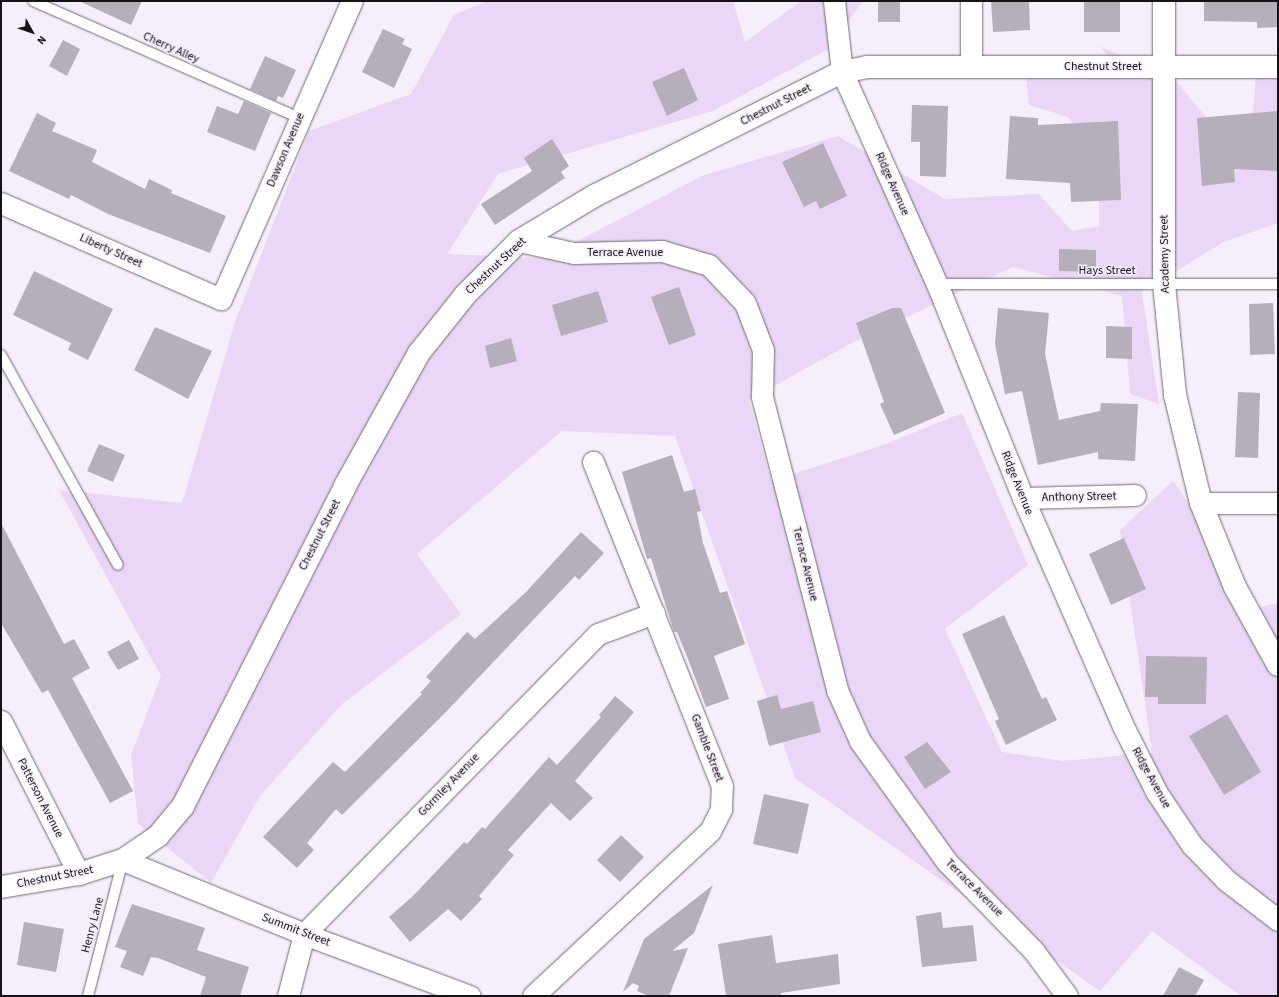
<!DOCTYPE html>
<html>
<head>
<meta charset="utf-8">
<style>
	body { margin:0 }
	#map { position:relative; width:1279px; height:997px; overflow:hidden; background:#f7eefc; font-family:"Source Sans 3",sans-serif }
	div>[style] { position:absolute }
	.green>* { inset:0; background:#ecd6f7 }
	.building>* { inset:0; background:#b6aeba }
	.roads { filter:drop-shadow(0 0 1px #716975) drop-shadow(0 0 1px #716975) }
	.lane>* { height:10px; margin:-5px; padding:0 5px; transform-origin:5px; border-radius:5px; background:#fff }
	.street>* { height:21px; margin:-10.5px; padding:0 10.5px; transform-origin:10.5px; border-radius:10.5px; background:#fff }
	.secondary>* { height:22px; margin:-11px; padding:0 11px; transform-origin:11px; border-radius:11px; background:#fff }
	.primary>* { height:22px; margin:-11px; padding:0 11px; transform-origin:11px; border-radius:11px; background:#fff }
	.highway>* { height:22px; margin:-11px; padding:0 11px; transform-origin:11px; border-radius:11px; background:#fff }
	span { translate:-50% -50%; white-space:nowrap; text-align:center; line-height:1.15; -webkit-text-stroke:3px #f7eefc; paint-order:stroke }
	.street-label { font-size:12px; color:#151216 }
	.frame { position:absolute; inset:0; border:2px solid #151216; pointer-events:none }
	.north { position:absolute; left:12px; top:12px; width:40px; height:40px; -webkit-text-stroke:3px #f7eefc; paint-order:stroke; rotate:130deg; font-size:11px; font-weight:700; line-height:16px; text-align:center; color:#151216 }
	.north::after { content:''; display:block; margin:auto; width:14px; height:18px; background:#151216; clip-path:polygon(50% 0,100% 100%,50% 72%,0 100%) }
</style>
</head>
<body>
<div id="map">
	<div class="green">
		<i style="clip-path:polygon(487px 1px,733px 1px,745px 42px,801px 1px,863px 1px,827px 50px,713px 111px,498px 174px,447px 254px,545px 258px,704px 175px,838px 136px,945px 199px,1039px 194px,1072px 231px,1099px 226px,1098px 156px,1068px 117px,1029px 105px,1026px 78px,1127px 77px,1099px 46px,1175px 80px,1249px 168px,1256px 73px,1278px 73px,1278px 223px,1224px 242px,1142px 292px,1159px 404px,1130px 394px,1122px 296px,1013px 267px,850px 344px,749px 400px,771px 481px,886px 444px,962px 413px,1028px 565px,945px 629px,1002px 752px,1062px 761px,1152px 753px,1120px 530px,1173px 481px,1260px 607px,1278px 603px,1278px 996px,1241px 996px,1152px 931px,1100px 991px,795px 778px,675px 436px,562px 431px,417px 554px,461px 614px,342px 704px,260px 796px,211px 883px,138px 824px,131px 755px,161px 676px,59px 490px,182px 503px,235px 322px,309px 131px,411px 94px,454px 15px)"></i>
	</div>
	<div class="building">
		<i style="clip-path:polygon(79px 1px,142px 1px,131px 25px)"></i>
		<i style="clip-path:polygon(878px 1px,900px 1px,900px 22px,878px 22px)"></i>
		<i style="clip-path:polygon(991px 1px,1029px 1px,1030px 30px,993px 32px)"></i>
		<i style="clip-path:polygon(1084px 1px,1120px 1px,1120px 32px,1084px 32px)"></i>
		<i style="clip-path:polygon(1204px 1px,1278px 1px,1278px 27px,1257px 28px,1257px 22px,1204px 21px)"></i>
		<i style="clip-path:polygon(383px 29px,405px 39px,402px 44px,412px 49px,394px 88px,362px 72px)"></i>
		<i style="clip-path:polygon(63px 40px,80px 49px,67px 76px,49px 66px)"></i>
		<i style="clip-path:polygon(265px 56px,296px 70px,283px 98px,278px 96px,276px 101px,250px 89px)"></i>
		<i style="clip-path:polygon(684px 68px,698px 100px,667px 116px,652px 82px)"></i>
		<i style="clip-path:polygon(244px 101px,271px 113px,255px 151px,207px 132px,217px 106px,238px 114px)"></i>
		<i style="clip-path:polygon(912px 105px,948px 106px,946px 177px,920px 176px,920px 142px,911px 142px)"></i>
		<i style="clip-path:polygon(1278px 111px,1278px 171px,1234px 169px,1235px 182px,1202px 186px,1197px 118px)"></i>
		<i style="clip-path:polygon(37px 113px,56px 123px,52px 131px,97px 150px,92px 162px,145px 189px,149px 179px,172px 190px,171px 193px,226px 216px,210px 253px,108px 214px,71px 195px,69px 199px,9px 171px)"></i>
		<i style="clip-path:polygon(1010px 116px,1038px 118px,1038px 125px,1118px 121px,1121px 200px,1071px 202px,1070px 183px,1006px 179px)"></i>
		<i style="clip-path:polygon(552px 139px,569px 166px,561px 172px,565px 178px,495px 225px,481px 204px,532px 171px,524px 158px)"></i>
		<i style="clip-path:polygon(823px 143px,847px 196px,820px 209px,816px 201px,804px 207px,782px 162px)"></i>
		<i style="clip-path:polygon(1059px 249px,1096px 250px,1096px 272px,1059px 271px)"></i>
		<i style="clip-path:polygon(34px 271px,113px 309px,88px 360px,68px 350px,71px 343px,13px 315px)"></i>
		<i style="clip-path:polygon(679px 287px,696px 335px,669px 345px,651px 297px)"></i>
		<i style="clip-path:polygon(598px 291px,608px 322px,561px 336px,552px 305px)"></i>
		<i style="clip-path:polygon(1273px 303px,1275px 354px,1250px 355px,1249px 304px)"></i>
		<i style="clip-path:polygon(892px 308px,901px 308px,945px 413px,894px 435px,880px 404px,884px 402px,856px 323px)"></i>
		<i style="clip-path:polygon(998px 308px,1049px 313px,1045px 354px,1059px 420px,1100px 411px,1101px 403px,1138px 404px,1135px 461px,1098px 459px,1098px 452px,1038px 465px,1022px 391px,1005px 394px,995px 344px)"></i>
		<i style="clip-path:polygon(1106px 326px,1132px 327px,1132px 359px,1106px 358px)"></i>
		<i style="clip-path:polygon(155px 327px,212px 351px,188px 399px,134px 370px)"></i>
		<i style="clip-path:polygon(511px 338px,517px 361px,490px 368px,485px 346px)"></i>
		<i style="clip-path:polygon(1238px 392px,1260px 393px,1258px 458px,1235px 457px)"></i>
		<i style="clip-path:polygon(99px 444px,125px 455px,113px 482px,87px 471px)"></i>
		<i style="clip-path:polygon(672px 455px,684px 492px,695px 489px,701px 511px,697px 512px,703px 543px,720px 593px,727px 591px,745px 644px,714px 656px,729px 699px,706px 707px,690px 664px,677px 632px,674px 632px,651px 558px,647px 559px,622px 472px)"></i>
		<i style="clip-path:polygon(1px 523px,64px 644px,74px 639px,90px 668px,72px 678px,133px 791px,110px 803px,48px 690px,42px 693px,1px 623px)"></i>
		<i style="clip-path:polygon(581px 532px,604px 553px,579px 580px,575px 576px,444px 714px,342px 815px,336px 809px,307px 843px,314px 850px,297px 868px,263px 837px,333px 762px,345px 772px,422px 694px,420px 693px,431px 681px,426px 677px,467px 632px,475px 639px,526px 592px)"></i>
		<i style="clip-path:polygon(1124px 538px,1146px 589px,1111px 605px,1089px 554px)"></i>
		<i style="clip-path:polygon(1004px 615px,1042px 699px,1046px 697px,1057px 720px,1006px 745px,995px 721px,999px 719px,962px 634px)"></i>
		<i style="clip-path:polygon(129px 640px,139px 659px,118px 670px,107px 652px)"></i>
		<i style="clip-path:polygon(1146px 656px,1207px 657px,1206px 704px,1158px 704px,1158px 697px,1145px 697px)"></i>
		<i style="clip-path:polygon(777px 695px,781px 709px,813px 701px,821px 732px,769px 746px,757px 701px)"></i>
		<i style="clip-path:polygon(615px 696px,634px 712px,575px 781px,593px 798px,570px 821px,551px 803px,508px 850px,514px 855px,479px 896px,482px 899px,461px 921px,448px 909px,410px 942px,389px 917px,412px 897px,464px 842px,467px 844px,482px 827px,485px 829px,549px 757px,557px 765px,601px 717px,599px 715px)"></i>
		<i style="clip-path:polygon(1227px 714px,1261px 772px,1224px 795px,1189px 736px)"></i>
		<i style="clip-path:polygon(927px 742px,951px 772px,925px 789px,904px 757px)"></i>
		<i style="clip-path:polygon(764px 794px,809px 804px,798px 854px,753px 844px)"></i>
		<i style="clip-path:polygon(621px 835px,644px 857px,620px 882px,597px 860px)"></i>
		<i style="clip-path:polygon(713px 885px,694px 933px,672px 951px,688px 948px,669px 996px,649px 996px,637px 991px,639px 986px,633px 983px,623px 992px,644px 939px)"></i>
		<i style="clip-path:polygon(132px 904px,205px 928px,197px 950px,249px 967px,240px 996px,200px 996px,206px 977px,158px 958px,151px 957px,143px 976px,120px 967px,127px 951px,115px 947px)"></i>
		<i style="clip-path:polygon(941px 912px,943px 928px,973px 925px,977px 961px,922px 967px,916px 916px)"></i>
		<i style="clip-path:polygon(24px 922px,64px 929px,56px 972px,17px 965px)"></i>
		<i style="clip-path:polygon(772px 935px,776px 963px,838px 954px,840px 984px,781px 993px,781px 996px,726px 996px,718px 944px)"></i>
		<i style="clip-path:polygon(1179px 967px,1204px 980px,1195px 996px,1163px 996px)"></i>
	</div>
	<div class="roads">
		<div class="lane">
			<i style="left:33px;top:1px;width:291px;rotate:23.7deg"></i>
			<i style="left:937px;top:284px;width:341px"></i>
			<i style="left:1px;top:355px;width:240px;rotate:60.9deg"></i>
			<i style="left:88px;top:996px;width:140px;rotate:-75.6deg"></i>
		</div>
		<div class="street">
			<i style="left:834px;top:1px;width:71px;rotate:83.6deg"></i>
			<i style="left:842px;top:72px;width:232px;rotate:65.9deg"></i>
			<i style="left:937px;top:284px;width:231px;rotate:68.1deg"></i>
			<i style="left:1023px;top:498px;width:249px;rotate:66.3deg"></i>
			<i style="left:1123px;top:726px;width:75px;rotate:63.1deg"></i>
			<i style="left:1157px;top:793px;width:63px;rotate:56.1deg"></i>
			<i style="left:1192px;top:845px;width:49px;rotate:45.8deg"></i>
			<i style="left:1226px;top:880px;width:66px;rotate:37.6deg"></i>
			<i style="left:971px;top:1px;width:66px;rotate:90deg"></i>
			<i style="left:1px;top:203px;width:240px;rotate:23.6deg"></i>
			<i style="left:221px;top:299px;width:326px;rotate:-66.3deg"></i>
			<i style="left:519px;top:241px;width:56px;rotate:12.3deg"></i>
			<i style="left:574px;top:253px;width:88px;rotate:-1.3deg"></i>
			<i style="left:662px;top:251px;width:49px;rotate:16.6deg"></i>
			<i style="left:709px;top:265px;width:52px;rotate:46.5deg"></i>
			<i style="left:745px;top:303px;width:50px;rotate:69deg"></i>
			<i style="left:763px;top:350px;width:47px;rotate:91.2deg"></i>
			<i style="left:762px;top:397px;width:302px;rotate:75.6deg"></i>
			<i style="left:837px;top:690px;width:56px;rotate:65.7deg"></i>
			<i style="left:860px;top:741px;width:149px;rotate:54.3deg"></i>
			<i style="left:947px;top:862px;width:123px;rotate:45.7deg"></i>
			<i style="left:1033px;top:950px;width:57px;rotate:53.5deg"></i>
			<i style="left:1023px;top:498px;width:112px;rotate:-1.5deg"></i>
			<i style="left:1201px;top:503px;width:77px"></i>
			<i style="left:1px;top:721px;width:172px;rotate:63deg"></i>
			<i style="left:123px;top:860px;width:196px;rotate:22.2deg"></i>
			<i style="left:304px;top:934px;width:177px;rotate:20.5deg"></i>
			<i style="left:288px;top:996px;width:64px;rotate:-75.5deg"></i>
			<i style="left:304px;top:934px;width:420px;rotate:-45.6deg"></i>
			<i style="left:598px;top:634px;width:60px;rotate:-20.6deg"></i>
			<i style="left:533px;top:996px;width:242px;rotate:-43deg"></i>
			<i style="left:710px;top:831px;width:25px;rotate:-63deg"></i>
			<i style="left:721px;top:809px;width:23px;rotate:-88deg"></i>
			<i style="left:722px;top:786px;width:349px;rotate:-111.7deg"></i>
		</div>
		<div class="secondary">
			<i style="left:1px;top:887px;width:79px;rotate:-9.5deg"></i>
			<i style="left:79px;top:874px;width:46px;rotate:-17.7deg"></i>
			<i style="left:123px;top:860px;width:42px;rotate:-34.4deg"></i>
			<i style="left:158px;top:836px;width:39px;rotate:-50deg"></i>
			<i style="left:183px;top:806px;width:359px;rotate:-63.1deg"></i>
			<i style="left:345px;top:486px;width:152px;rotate:-60.9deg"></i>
			<i style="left:419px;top:353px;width:75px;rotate:-51.5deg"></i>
			<i style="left:466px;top:294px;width:75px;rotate:-45deg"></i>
			<i style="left:519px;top:241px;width:90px;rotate:-30.9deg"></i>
			<i style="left:596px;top:195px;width:275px;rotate:-26.6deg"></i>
			<i style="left:842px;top:72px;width:25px;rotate:-11deg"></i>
			<i style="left:867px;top:67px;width:411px"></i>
		</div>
		<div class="primary">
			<i style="left:1164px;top:1px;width:283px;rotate:90deg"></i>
			<i style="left:1164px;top:284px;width:112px;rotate:84.3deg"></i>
			<i style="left:1175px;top:395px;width:111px;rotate:76.5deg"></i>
		</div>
		<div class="highway">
			<i style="left:1201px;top:503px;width:91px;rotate:68deg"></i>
			<i style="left:1235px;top:587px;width:89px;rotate:61.1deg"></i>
		</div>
	</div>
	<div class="street-label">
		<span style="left:171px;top:48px;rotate:24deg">Cherry Alley</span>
		<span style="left:1103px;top:67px">Chestnut Street</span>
		<span style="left:776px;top:105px;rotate:-27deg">Chestnut Street</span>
		<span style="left:286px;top:150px;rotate:-67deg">Dawson Avenue</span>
		<span style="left:892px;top:184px;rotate:66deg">Ridge Avenue</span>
		<span style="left:111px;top:251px;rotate:24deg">Liberty Street</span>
		<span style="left:625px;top:253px">Terrace Avenue</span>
		<span style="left:1165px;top:254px;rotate:-91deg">Academy Street</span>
		<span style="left:496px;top:266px;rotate:-43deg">Chestnut Street</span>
		<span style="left:1107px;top:271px">Hays Street</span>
		<span style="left:1017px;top:483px;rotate:68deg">Ridge Avenue</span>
		<span style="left:1079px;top:497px;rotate:-1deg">Anthony Street</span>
		<span style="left:320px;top:535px;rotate:-63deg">Chestnut Street</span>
		<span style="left:805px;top:564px;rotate:76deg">Terrace Avenue</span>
		<span style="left:707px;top:748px;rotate:69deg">Gamble Street</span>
		<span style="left:1151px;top:778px;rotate:61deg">Ridge Avenue</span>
		<span style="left:449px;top:785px;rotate:-46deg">Gormley Avenue</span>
		<span style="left:40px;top:798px;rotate:63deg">Patterson Avenue</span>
		<span style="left:55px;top:877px;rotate:-11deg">Chestnut Street</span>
		<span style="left:974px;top:888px;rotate:45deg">Terrace Avenue</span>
		<span style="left:93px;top:925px;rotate:-75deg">Henry Lane</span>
		<span style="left:296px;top:930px;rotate:21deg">Summit Street</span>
	</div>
	<div class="frame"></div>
	<div class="north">N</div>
</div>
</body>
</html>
